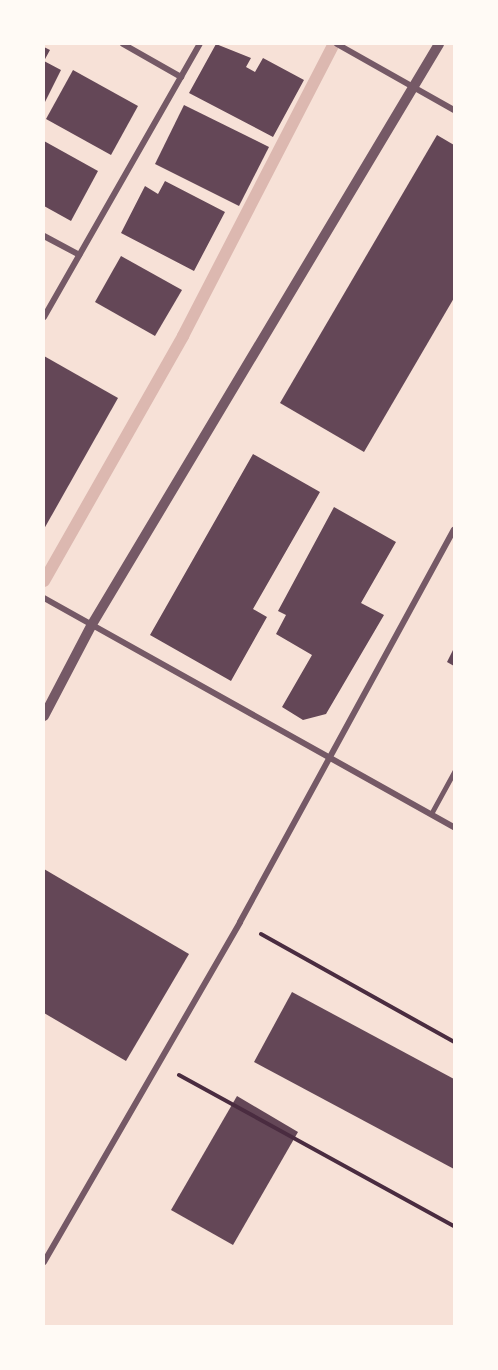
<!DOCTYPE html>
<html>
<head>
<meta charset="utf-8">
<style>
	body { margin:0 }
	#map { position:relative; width:498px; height:1370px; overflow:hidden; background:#f7e1d7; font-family:"Varela Round",sans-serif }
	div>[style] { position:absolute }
	.stream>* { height:12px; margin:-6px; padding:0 6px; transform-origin:6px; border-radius:6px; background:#dcb8b0 }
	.building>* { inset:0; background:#644757 }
	.path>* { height:4px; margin:-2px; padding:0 2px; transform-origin:2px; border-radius:2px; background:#4a2c40 }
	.service>* { height:4.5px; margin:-2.25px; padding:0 2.25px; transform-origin:2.25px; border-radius:2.25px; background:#755966 }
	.minor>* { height:6px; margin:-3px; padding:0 3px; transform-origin:3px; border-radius:3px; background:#755966 }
	.tertiary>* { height:10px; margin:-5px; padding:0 5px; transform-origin:5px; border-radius:5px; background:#755966 }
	span { translate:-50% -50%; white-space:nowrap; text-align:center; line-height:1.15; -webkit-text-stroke:6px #fffaf5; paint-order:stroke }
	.frame { position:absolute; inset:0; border:45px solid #fffaf5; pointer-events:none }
</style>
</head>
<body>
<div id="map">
	<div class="stream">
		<i style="left:44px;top:581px;width:282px;rotate:-60.4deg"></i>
		<i style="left:183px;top:336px;width:329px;rotate:-62.7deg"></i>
	</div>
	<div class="building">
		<i style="clip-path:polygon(216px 44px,251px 58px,246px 67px,255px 72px,263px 58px,304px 80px,273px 137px,189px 93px)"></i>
		<i style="clip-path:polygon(44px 47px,50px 50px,44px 61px,61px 70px,44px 104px)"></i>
		<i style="clip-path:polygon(73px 70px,138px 106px,111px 155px,46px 119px)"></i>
		<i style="clip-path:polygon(184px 105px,269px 147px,239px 206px,155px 164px)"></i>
		<i style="clip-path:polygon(437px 135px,454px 145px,454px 298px,364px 452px,280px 403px)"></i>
		<i style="clip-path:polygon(44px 141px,98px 171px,71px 221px,44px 206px)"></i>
		<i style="clip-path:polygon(165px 181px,225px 212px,194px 271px,121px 233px,145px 186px,158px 194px)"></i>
		<i style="clip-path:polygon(121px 256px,182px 290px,155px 336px,95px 302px)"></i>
		<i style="clip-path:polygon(44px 356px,118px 398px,44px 529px)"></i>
		<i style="clip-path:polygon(253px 454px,320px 492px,253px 609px,267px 617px,231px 681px,150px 635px)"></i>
		<i style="clip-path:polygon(334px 507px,396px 542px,361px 603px,384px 615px,326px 714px,303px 720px,282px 707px,312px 655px,276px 634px,286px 615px,278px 611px)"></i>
		<i style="clip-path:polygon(454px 648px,454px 666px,447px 662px)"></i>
		<i style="clip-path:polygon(44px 869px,189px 954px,126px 1061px,44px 1013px)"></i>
		<i style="clip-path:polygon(292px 992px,454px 1079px,454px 1169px,254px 1062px)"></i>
		<i style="clip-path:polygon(237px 1096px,298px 1132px,233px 1245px,171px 1210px)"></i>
	</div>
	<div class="path">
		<i style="left:261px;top:934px;width:221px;rotate:29.2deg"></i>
		<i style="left:179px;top:1075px;width:314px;rotate:28.8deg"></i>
	</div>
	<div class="service">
		<i style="left:431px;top:814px;width:48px;rotate:-61.3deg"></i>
	</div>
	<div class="minor">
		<i style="left:123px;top:44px;width:67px;rotate:29.6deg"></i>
		<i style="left:337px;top:44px;width:134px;rotate:29.4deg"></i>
		<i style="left:44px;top:236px;width:40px;rotate:28deg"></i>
		<i style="left:44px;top:317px;width:314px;rotate:-60.3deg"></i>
		<i style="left:44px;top:598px;width:470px;rotate:29.2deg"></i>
		<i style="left:44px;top:1262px;width:392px;rotate:-60deg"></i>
		<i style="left:240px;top:922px;width:447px;rotate:-61.4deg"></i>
	</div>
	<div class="tertiary">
		<i style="left:44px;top:716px;width:102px;rotate:-62.4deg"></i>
		<i style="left:91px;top:626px;width:678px;rotate:-59.12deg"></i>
	</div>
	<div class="frame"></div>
</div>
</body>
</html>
